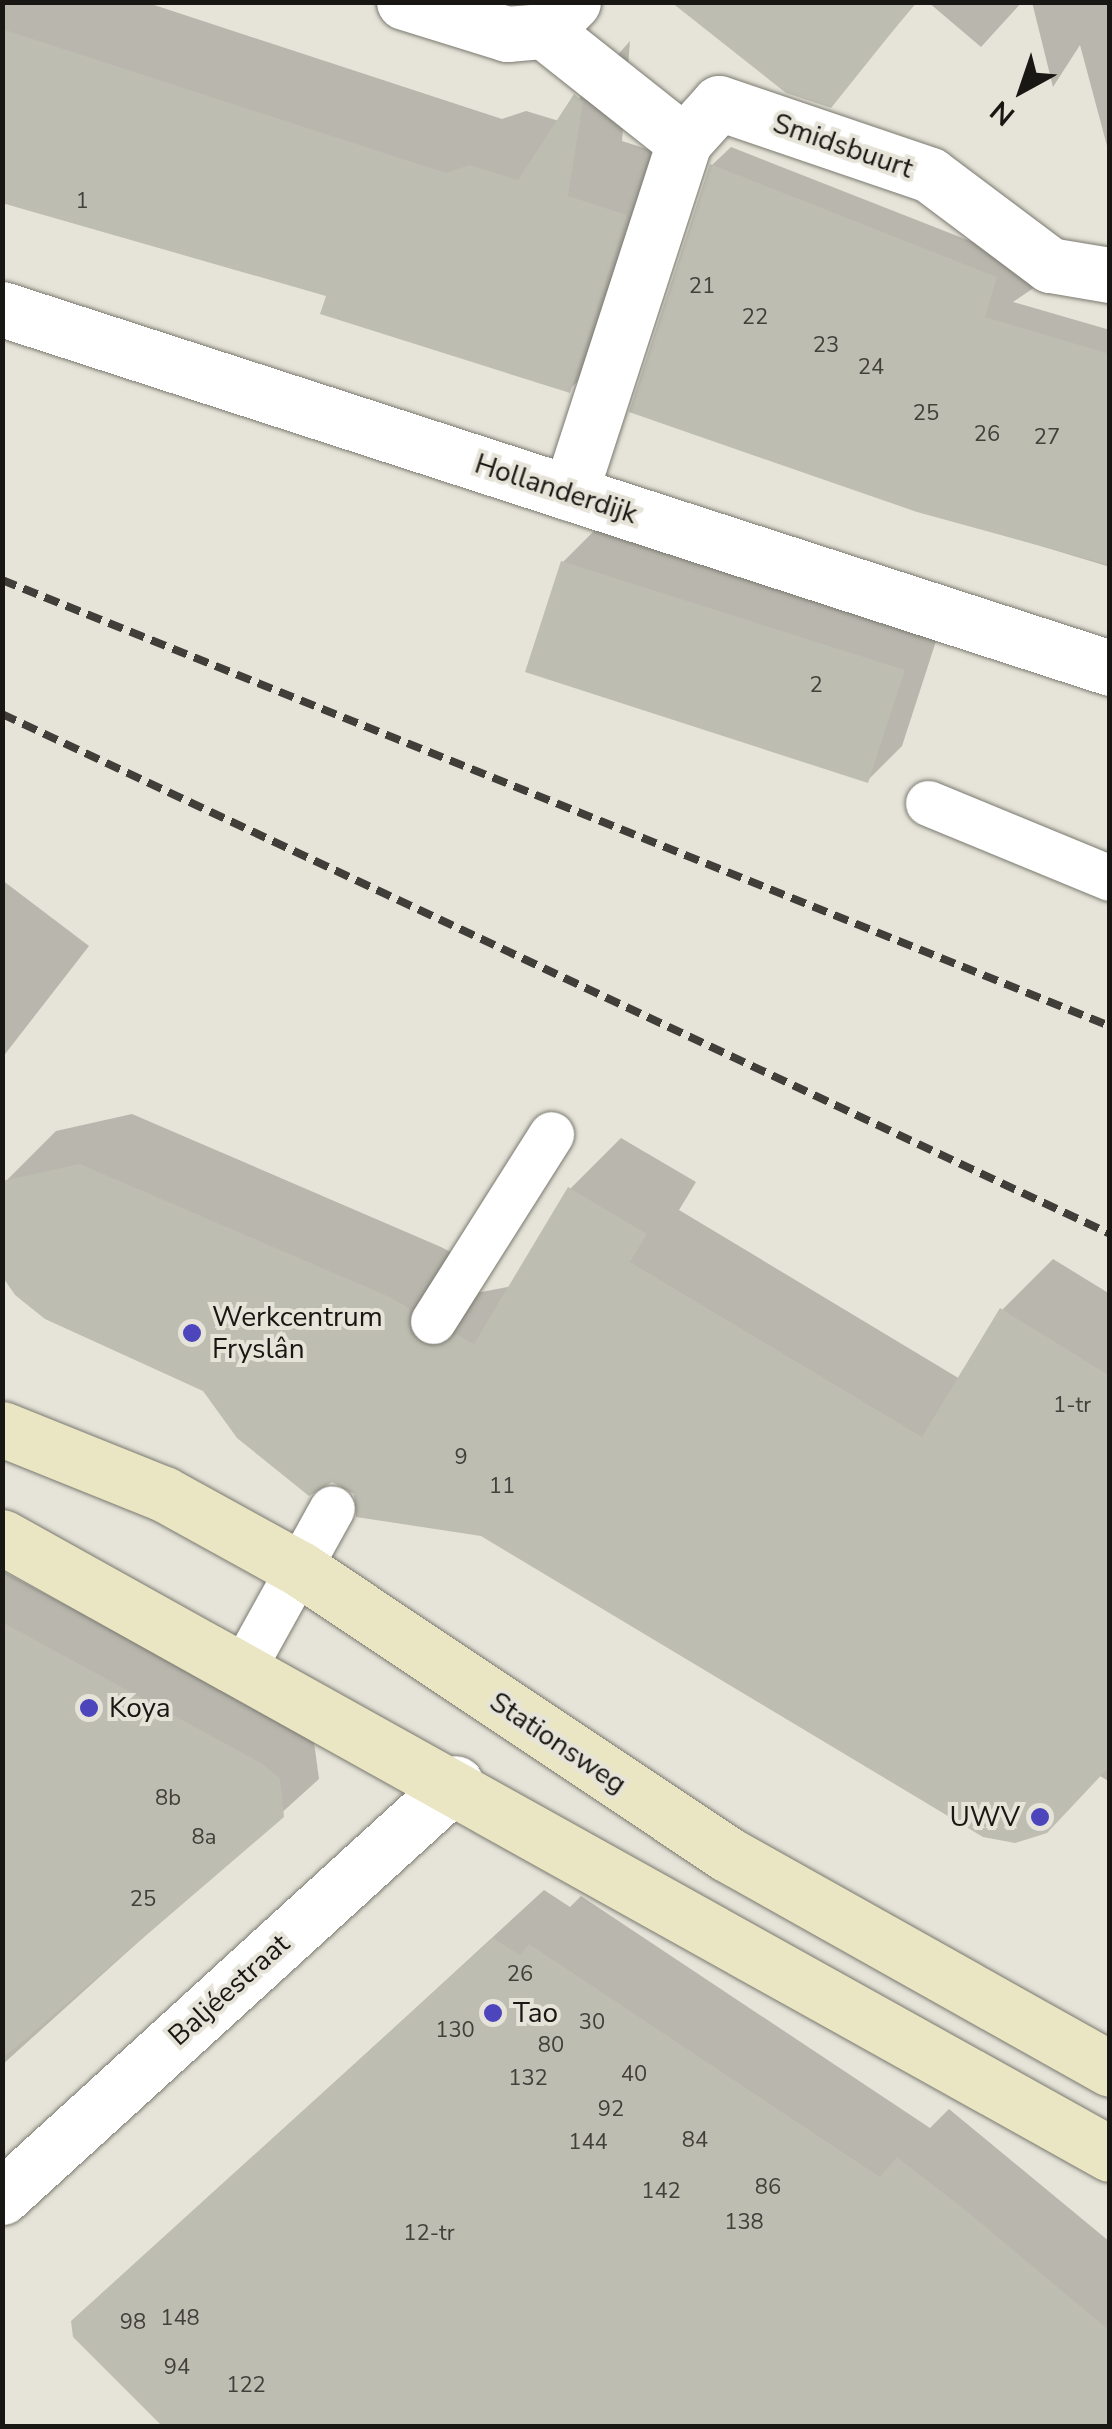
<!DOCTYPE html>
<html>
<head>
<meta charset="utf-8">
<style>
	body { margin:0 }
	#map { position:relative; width:1112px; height:2429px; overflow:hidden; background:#e6e4d9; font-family:"Nunito Sans",sans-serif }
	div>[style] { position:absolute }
	.shadow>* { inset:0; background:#0003 }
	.building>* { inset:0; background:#bebdb2 }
	.roads { filter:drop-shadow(0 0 2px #7a796f) drop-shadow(0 0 2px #7a796f) }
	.service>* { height:45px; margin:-22.5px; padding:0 22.5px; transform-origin:22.5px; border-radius:22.5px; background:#fff }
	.minor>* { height:55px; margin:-27.5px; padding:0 27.5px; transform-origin:27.5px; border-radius:27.5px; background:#fff }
	.secondary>* { height:55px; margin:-27.5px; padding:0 27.5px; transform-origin:27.5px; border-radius:27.5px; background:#eae5c3 }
	.rail>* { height:8px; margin-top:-4px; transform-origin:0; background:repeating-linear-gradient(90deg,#3f3e38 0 15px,transparent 0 23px) }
	.dots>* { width:28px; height:28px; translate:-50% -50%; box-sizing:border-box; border:5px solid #e6e4d9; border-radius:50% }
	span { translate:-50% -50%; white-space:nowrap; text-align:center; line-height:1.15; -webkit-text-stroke:8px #e6e4d9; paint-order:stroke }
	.number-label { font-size:22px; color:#42403b }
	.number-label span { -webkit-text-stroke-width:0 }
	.street-label { font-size:28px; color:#181713 }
	.poi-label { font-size:28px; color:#181713 }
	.left { translate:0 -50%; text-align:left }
	.right { translate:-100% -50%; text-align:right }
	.frame { position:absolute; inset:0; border:5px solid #181713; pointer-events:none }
	.north { position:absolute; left:972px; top:40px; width:100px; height:100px; -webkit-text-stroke:8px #e6e4d9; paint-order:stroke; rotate:220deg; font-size:28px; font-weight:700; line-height:40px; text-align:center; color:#181713 }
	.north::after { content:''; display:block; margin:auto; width:35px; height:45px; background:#181713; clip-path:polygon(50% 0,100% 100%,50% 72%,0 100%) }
</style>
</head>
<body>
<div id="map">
	<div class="shadow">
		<i style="clip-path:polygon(2px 2px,145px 2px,502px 119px,526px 111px,559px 121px,630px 41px,622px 141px,681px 160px,624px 335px,569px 390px,329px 294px,2px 199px)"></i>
		<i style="clip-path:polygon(710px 2px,917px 2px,830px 105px)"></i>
		<i style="clip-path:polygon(928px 2px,1022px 2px,981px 47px)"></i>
		<i style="clip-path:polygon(1032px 2px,1110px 2px,1110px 157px,1080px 45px,1053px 87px)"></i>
		<i style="clip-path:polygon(731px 147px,1054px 274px,1013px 302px,1110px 330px,1110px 567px,918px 509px,712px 165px)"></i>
		<i style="clip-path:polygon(598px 527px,938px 635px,902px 746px,867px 781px,563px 562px)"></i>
		<i style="clip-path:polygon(2px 880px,89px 946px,2px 1058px)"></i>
		<i style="clip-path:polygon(132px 1114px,441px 1247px,460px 1257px,471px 1294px,512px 1286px,570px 1189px,621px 1138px,696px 1182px,679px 1210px,960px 1379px,1002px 1310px,1053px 1259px,1110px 1294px,1110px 1782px,1100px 1776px,1046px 1831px,482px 1533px,356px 1492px,205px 1389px,30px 1307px,2px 1261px,5px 1182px,56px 1131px)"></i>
		<i style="clip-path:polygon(2px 1571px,297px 1728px,314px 1742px,319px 1779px,2px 2065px)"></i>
		<i style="clip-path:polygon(544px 1890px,570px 1907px,581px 1896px,930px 2128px,949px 2109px,1110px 2242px,1110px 2426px,167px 2426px,76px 2336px,74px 2322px)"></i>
	</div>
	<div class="building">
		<i style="clip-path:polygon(671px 2px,916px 2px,831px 108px,786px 93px)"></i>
		<i style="clip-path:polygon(2px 29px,446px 173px,469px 165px,518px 180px,574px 94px,583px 102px,568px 196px,627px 215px,570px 393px,320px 314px,326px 296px,2px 203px)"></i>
		<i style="clip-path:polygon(710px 164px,997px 277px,985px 317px,1110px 354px,1110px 565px,917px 512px,629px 412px)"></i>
		<i style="clip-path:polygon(561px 561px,905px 670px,868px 783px,525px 672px)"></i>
		<i style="clip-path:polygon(80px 1164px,390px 1297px,410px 1309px,410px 1334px,431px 1347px,456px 1334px,474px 1344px,568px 1187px,647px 1234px,630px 1262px,922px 1437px,1000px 1308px,1110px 1376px,1110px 1766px,1047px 1833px,1015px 1843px,983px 1837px,481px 1536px,356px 1517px,354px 1494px,332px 1482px,309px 1496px,237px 1438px,203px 1391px,45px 1319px,15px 1295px,2px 1276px,2px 1181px)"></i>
		<i style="clip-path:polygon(2px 1622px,261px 1763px,280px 1778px,284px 1817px,2px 2059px)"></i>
		<i style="clip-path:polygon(493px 1938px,520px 1955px,529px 1944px,880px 2177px,897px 2157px,964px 2209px,1110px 2331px,1110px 2426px,162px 2426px,73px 2337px,71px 2321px)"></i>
	</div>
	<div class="roads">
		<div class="service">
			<i style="left:928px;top:803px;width:197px;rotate:22.4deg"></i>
			<i style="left:433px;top:1321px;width:221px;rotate:-57.7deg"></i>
			<i style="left:245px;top:1665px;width:179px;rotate:-61deg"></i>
		</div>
		<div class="minor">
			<i style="left:404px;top:2px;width:108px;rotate:17.3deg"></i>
			<i style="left:507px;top:34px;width:37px;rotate:-5deg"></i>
			<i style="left:544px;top:31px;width:41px;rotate:-45deg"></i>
			<i style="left:544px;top:31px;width:179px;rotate:38.4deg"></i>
			<i style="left:2px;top:309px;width:1165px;rotate:17.95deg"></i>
			<i style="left:570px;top:493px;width:369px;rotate:-72deg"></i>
			<i style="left:684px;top:142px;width:52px;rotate:-48.1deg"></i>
			<i style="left:719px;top:103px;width:223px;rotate:18.8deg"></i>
			<i style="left:930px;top:175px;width:150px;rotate:36.9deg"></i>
			<i style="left:1050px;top:265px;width:61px;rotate:9.5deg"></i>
			<i style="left:2px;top:2197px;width:614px;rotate:-42.36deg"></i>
		</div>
		<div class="secondary">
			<i style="left:2px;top:1429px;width:175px;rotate:21.9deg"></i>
			<i style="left:164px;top:1494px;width:155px;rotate:28.9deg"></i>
			<i style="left:300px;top:1569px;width:513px;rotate:33.72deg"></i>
			<i style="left:727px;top:1854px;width:439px;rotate:29.3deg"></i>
			<i style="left:2px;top:1537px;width:1268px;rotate:29.11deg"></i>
		</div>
	</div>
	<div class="rail">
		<i style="left:2px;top:580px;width:1194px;rotate:21.93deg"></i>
		<i style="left:2px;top:714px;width:1224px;rotate:25.14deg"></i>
	</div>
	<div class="dots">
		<i style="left:192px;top:1333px;background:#4c45bb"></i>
		<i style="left:89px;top:1708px;background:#4c45bb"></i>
		<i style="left:1040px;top:1817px;background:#4c45bb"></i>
		<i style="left:493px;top:2013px;background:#4c45bb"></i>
	</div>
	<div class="number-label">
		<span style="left:82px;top:202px">1</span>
		<span style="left:702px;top:287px">21</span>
		<span style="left:755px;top:318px">22</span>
		<span style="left:826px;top:346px">23</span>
		<span style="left:871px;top:368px">24</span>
		<span style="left:926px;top:414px">25</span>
		<span style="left:987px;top:435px">26</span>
		<span style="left:1047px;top:438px">27</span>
		<span style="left:816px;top:686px">2</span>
		<span style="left:1072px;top:1406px">1-tr</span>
		<span style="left:461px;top:1458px">9</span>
		<span style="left:502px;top:1487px">11</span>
		<span style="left:168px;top:1799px">8b</span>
		<span style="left:204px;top:1838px">8a</span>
		<span style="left:143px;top:1900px">25</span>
		<span style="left:520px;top:1975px">26</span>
		<span style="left:592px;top:2023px">30</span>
		<span style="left:455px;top:2031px">130</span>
		<span style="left:551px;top:2046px">80</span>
		<span style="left:634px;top:2075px">40</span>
		<span style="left:528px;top:2079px">132</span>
		<span style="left:611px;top:2110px">92</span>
		<span style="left:695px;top:2141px">84</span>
		<span style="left:588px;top:2143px">144</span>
		<span style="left:768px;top:2188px">86</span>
		<span style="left:661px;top:2192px">142</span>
		<span style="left:744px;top:2223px">138</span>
		<span style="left:429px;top:2234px">12-tr</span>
		<span style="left:180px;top:2319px">148</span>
		<span style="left:133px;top:2323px">98</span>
		<span style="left:177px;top:2368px">94</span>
		<span style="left:246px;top:2386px">122</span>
	</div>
	<div class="street-label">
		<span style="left:843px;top:146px;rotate:19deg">Smidsbuurt</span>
		<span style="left:556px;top:489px;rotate:18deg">Hollanderdijk</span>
		<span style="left:558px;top:1743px;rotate:34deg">Stationsweg</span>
		<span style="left:229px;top:1990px;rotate:-42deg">Baljéestraat</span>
	</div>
	<div class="poi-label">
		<span class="left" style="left:212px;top:1333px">Werkcentrum<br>Fryslân</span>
		<span class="left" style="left:109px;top:1708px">Koya</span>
		<span class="right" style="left:1020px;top:1817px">UWV</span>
		<span class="left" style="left:513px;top:2013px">Tao</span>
	</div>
	<div class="frame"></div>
	<div class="north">N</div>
</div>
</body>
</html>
